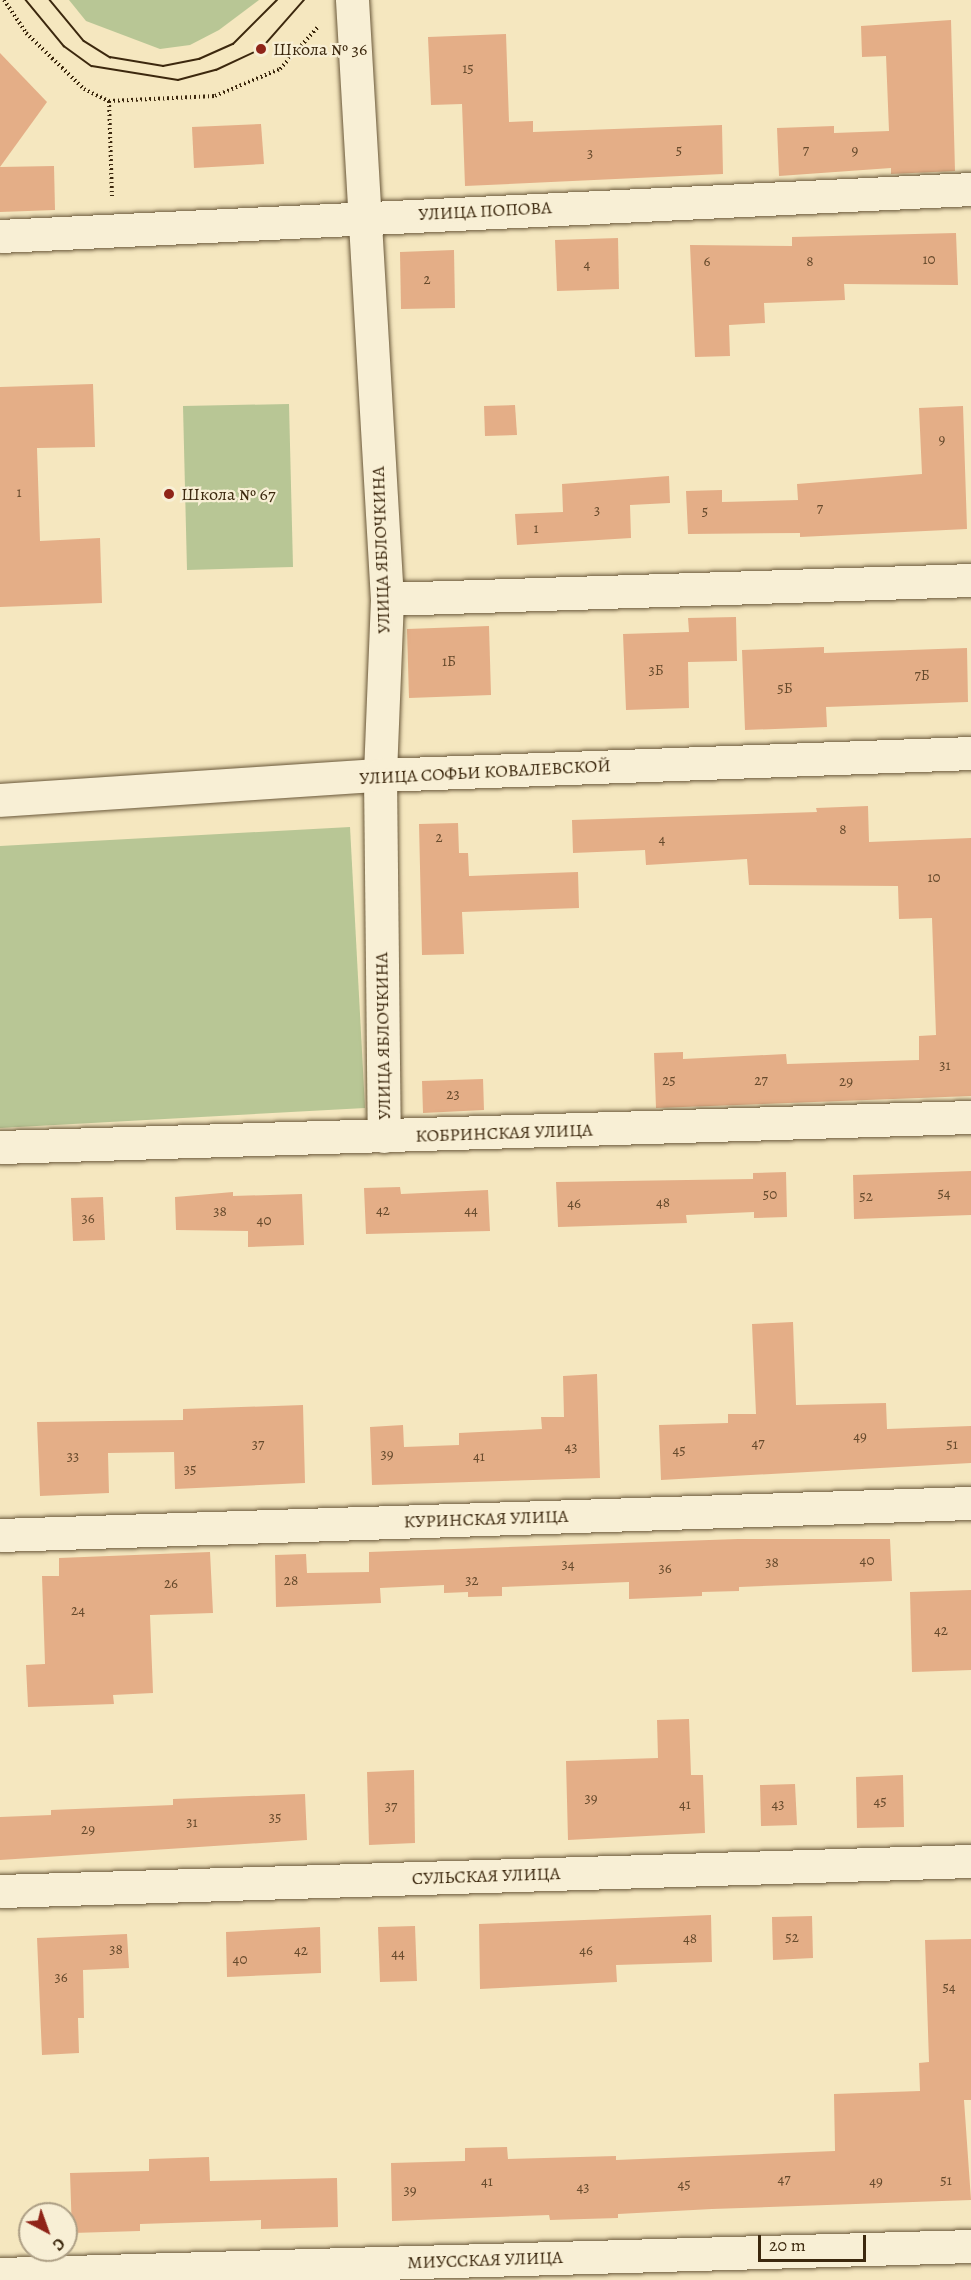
<!DOCTYPE html>
<html>
<head>
<meta charset="utf-8">
<style>
	body { margin:0 }
	#map { position:relative; width:971px; height:2280px; overflow:hidden; background:#f5e7bf; font-family:Alegreya,serif }
	div>[style] { position:absolute }
	.green>* { inset:0; background:#b8c695 }
	.building>* { inset:0; background:#e4ae87 }
	.path>* { height:4px; margin-top:-2px; transform-origin:0; background:repeating-linear-gradient(90deg,#3c280e 0 1.5px,transparent 0 4.5px) }
	.roads { filter:drop-shadow(0 0 2px #6a583a) drop-shadow(0 0 2px #6a583a) }
	.minor>* { height:33px; margin:-16.5px; padding:0 16.5px; transform-origin:16.5px; border-radius:16.5px; background:#f8efd5 }
	.tram>* { height:1.5px; margin:-0.75px; padding:0 0.75px; transform-origin:0.75px; border-radius:0.75px; background:#3c280e }
	.dots>* { width:16px; height:16px; translate:-50% -50%; box-sizing:border-box; border:3px solid #f8efd5; border-radius:50% }
	span { translate:-50% -50%; white-space:nowrap; text-align:center; line-height:1.15; -webkit-text-stroke:4.5px #f8efd5; paint-order:stroke }
	.number-label { font-size:15px; color:#664a2c }
	.number-label span { -webkit-text-stroke-width:0 }
	.poi-label { font-size:18px; color:#3c280e }
	.left { translate:0 -50%; text-align:left }
	.street-label { font-size:18px; color:#3c280e }
	.north { position:absolute; left:18px; top:2202px; width:60px; height:60px; box-sizing:border-box; background:#f8efd5; border:2px solid #ad9f85; border-radius:50%; rotate:139deg; font-size:16px; font-weight:700; line-height:24px; text-align:center; color:#3c280e }
	.north::after { content:''; display:block; margin:auto; width:21px; height:27px; background:#8f2418; clip-path:polygon(50% 0,100% 100%,50% 72%,0 100%) }
	.scale { position:absolute; left:758px; top:2235px; width:108px; height:27px; box-sizing:border-box; border:3px solid #3c280e; border-top:0; padding-left:8px; font-size:18px; line-height:21px; white-space:nowrap; color:#3c280e; -webkit-text-stroke:4px #f8efd5; paint-order:stroke }
</style>
</head>
<body>
<div id="map">
	<div class="green">
		<i style="clip-path:polygon(69px 0,259px 0,219px 30px,190px 45px,160px 49px,86px 21px)"></i>
		<i style="clip-path:polygon(289px 404px,293px 567px,187px 570px,183px 406px)"></i>
		<i style="clip-path:polygon(350px 827px,365px 1108px,0 1128px,0 846px)"></i>
	</div>
	<div class="building">
		<i style="clip-path:polygon(951px 20px,955px 171px,891px 174px,891px 168px,779px 176px,777px 128px,834px 126px,834px 133px,889px 131px,886px 56px,862px 57px,861px 26px)"></i>
		<i style="clip-path:polygon(506px 34px,509px 122px,533px 121px,533px 132px,722px 125px,723px 174px,465px 186px,462px 104px,431px 105px,428px 37px)"></i>
		<i style="clip-path:polygon(0 53px,47px 102px,0 167px)"></i>
		<i style="clip-path:polygon(261px 124px,264px 164px,194px 168px,192px 127px)"></i>
		<i style="clip-path:polygon(54px 166px,55px 210px,0 212px,0 167px)"></i>
		<i style="clip-path:polygon(956px 233px,958px 285px,844px 284px,845px 300px,764px 303px,765px 323px,729px 325px,730px 356px,695px 357px,690px 245px,792px 246px,792px 237px)"></i>
		<i style="clip-path:polygon(618px 238px,619px 289px,557px 291px,555px 240px)"></i>
		<i style="clip-path:polygon(454px 250px,455px 308px,401px 309px,400px 252px)"></i>
		<i style="clip-path:polygon(93px 384px,95px 447px,37px 448px,40px 541px,100px 538px,102px 603px,0 607px,0 387px)"></i>
		<i style="clip-path:polygon(515px 405px,517px 435px,485px 436px,484px 406px)"></i>
		<i style="clip-path:polygon(963px 406px,967px 529px,800px 537px,800px 533px,688px 534px,686px 491px,722px 490px,722px 502px,798px 500px,797px 484px,922px 474px,919px 408px)"></i>
		<i style="clip-path:polygon(669px 476px,670px 503px,630px 505px,631px 538px,517px 545px,515px 514px,563px 512px,562px 484px)"></i>
		<i style="clip-path:polygon(736px 617px,737px 661px,688px 662px,689px 708px,626px 710px,623px 634px,689px 632px,688px 618px)"></i>
		<i style="clip-path:polygon(489px 626px,491px 695px,409px 698px,407px 629px)"></i>
		<i style="clip-path:polygon(824px 647px,824px 653px,967px 648px,968px 702px,826px 707px,827px 727px,745px 730px,742px 650px)"></i>
		<i style="clip-path:polygon(868px 806px,869px 842px,971px 838px,971px 1096px,656px 1108px,654px 1053px,683px 1052px,683px 1059px,786px 1054px,787px 1064px,919px 1060px,919px 1036px,936px 1035px,932px 918px,899px 919px,898px 886px,749px 885px,747px 859px,646px 865px,645px 850px,573px 853px,572px 820px,817px 812px,816px 808px)"></i>
		<i style="clip-path:polygon(458px 823px,459px 853px,468px 853px,469px 876px,578px 872px,579px 908px,462px 912px,464px 954px,422px 955px,419px 824px)"></i>
		<i style="clip-path:polygon(483px 1079px,484px 1110px,423px 1113px,422px 1081px)"></i>
		<i style="clip-path:polygon(971px 1171px,971px 1215px,854px 1219px,853px 1175px)"></i>
		<i style="clip-path:polygon(786px 1172px,787px 1217px,754px 1218px,754px 1212px,686px 1215px,687px 1223px,558px 1227px,556px 1182px,753px 1179px,753px 1173px)"></i>
		<i style="clip-path:polygon(400px 1187px,401px 1194px,488px 1190px,490px 1231px,366px 1234px,364px 1188px)"></i>
		<i style="clip-path:polygon(233px 1192px,233px 1196px,302px 1194px,304px 1245px,248px 1247px,248px 1231px,176px 1230px,175px 1197px)"></i>
		<i style="clip-path:polygon(103px 1197px,105px 1240px,73px 1241px,71px 1198px)"></i>
		<i style="clip-path:polygon(793px 1322px,796px 1405px,886px 1403px,887px 1429px,971px 1426px,971px 1463px,661px 1480px,659px 1425px,728px 1423px,728px 1414px,756px 1414px,752px 1324px)"></i>
		<i style="clip-path:polygon(597px 1374px,600px 1478px,372px 1485px,370px 1427px,403px 1425px,404px 1447px,459px 1445px,459px 1433px,542px 1429px,541px 1417px,564px 1417px,563px 1376px)"></i>
		<i style="clip-path:polygon(303px 1405px,305px 1483px,175px 1489px,174px 1452px,108px 1453px,109px 1493px,40px 1496px,37px 1422px,183px 1420px,183px 1409px)"></i>
		<i style="clip-path:polygon(738px 1539px,890px 1539px,892px 1581px,739px 1587px,739px 1591px,702px 1592px,702px 1596px,629px 1599px,629px 1582px,502px 1587px,502px 1596px,468px 1597px,468px 1592px,444px 1593px,444px 1585px,380px 1588px,381px 1603px,276px 1607px,275px 1555px,306px 1554px,307px 1573px,369px 1572px,369px 1552px)"></i>
		<i style="clip-path:polygon(210px 1552px,213px 1613px,150px 1615px,153px 1693px,113px 1695px,114px 1704px,28px 1707px,26px 1665px,45px 1664px,42px 1576px,59px 1576px,59px 1558px)"></i>
		<i style="clip-path:polygon(971px 1590px,971px 1670px,912px 1672px,910px 1592px)"></i>
		<i style="clip-path:polygon(689px 1719px,691px 1775px,703px 1775px,705px 1833px,568px 1840px,566px 1761px,658px 1758px,657px 1720px)"></i>
		<i style="clip-path:polygon(414px 1770px,415px 1843px,369px 1845px,367px 1772px)"></i>
		<i style="clip-path:polygon(903px 1775px,904px 1827px,857px 1828px,856px 1777px)"></i>
		<i style="clip-path:polygon(795px 1784px,797px 1825px,761px 1826px,760px 1785px)"></i>
		<i style="clip-path:polygon(305px 1794px,307px 1840px,0 1860px,0 1817px,51px 1815px,51px 1810px,173px 1805px,173px 1799px)"></i>
		<i style="clip-path:polygon(711px 1915px,712px 1962px,616px 1965px,617px 1982px,480px 1989px,479px 1924px)"></i>
		<i style="clip-path:polygon(812px 1916px,813px 1958px,773px 1960px,772px 1917px)"></i>
		<i style="clip-path:polygon(415px 1926px,417px 1981px,380px 1982px,378px 1927px)"></i>
		<i style="clip-path:polygon(320px 1927px,321px 1973px,227px 1977px,226px 1932px)"></i>
		<i style="clip-path:polygon(127px 1934px,129px 1968px,83px 1970px,84px 2018px,78px 2018px,79px 2053px,42px 2055px,37px 1938px)"></i>
		<i style="clip-path:polygon(971px 1939px,971px 2100px,964px 2100px,971px 2200px,712px 2209px,618px 2214px,618px 2218px,550px 2220px,549px 2215px,392px 2221px,391px 2163px,465px 2161px,465px 2148px,507px 2147px,508px 2159px,616px 2156px,616px 2160px,835px 2151px,834px 2094px,920px 2091px,919px 2063px,929px 2062px,925px 1940px)"></i>
		<i style="clip-path:polygon(209px 2157px,210px 2181px,337px 2178px,338px 2227px,261px 2229px,261px 2220px,140px 2224px,140px 2231px,72px 2233px,70px 2173px,149px 2171px,149px 2159px)"></i>
	</div>
	<div class="path">
		<i style="left:4px;top:0;width:40px;rotate:56deg"></i>
		<i style="left:26px;top:33px;width:81px;rotate:44deg"></i>
		<i style="left:84px;top:89px;width:28px;rotate:26deg"></i>
		<i style="left:109px;top:101px;width:106px;rotate:-2.7deg"></i>
		<i style="left:215px;top:96px;width:70px;rotate:-22.6deg"></i>
		<i style="left:280px;top:69px;width:57px;rotate:-47.9deg"></i>
		<i style="left:109px;top:101px;width:95px;rotate:88.2deg"></i>
	</div>
	<div class="roads">
		<div class="minor">
			<i style="left:352px;top:0;width:600px;rotate:86.66deg"></i>
			<i style="left:387px;top:599px;width:176px;rotate:92.3deg"></i>
			<i style="left:380px;top:775px;width:361px;rotate:89.4deg"></i>
			<i style="left:0;top:236px;width:972px;rotate:-2.77deg"></i>
			<i style="left:387px;top:599px;width:584px;rotate:-1.86deg"></i>
			<i style="left:0;top:800px;width:381px;rotate:-3.8deg"></i>
			<i style="left:380px;top:775px;width:591px;rotate:-2.13deg"></i>
			<i style="left:0;top:1147px;width:971px;rotate:-1.77deg"></i>
			<i style="left:0;top:1535px;width:972px;rotate:-1.89deg"></i>
			<i style="left:0;top:1891px;width:971px;rotate:-1.77deg"></i>
			<i style="left:0;top:2274px;width:971px;rotate:-1.65deg"></i>
		</div>
	</div>
	<div class="tram">
		<i style="left:26px;top:0;width:60px;rotate:50.4deg"></i>
		<i style="left:64px;top:46px;width:34px;rotate:36deg"></i>
		<i style="left:92px;top:66px;width:87px;rotate:9.2deg"></i>
		<i style="left:178px;top:80px;width:39px;rotate:-15deg"></i>
		<i style="left:216px;top:70px;width:50px;rotate:-25deg"></i>
		<i style="left:261px;top:49px;width:65px;rotate:-48.7deg"></i>
		<i style="left:50px;top:0;width:53px;rotate:50.3deg"></i>
		<i style="left:84px;top:41px;width:31px;rotate:32deg"></i>
		<i style="left:110px;top:57px;width:54px;rotate:9.6deg"></i>
		<i style="left:163px;top:66px;width:37px;rotate:-11deg"></i>
		<i style="left:199px;top:59px;width:37px;rotate:-24deg"></i>
		<i style="left:233px;top:44px;width:62px;rotate:-45deg"></i>
	</div>
	<div class="dots">
		<i style="left:261px;top:49px;background:#8f2418"></i>
		<i style="left:169px;top:494px;background:#8f2418"></i>
	</div>
	<div class="number-label">
		<span style="left:468px;top:69px">15</span>
		<span style="left:679px;top:151px">5</span>
		<span style="left:806px;top:151px">7</span>
		<span style="left:855px;top:151px">9</span>
		<span style="left:590px;top:154px">3</span>
		<span style="left:929px;top:260px">10</span>
		<span style="left:707px;top:262px">6</span>
		<span style="left:810px;top:262px">8</span>
		<span style="left:587px;top:265px">4</span>
		<span style="left:427px;top:280px">2</span>
		<span style="left:942px;top:440px">9</span>
		<span style="left:19px;top:493px">1</span>
		<span style="left:820px;top:509px">7</span>
		<span style="left:597px;top:511px">3</span>
		<span style="left:705px;top:512px">5</span>
		<span style="left:536px;top:529px">1</span>
		<span style="left:449px;top:662px">1Б</span>
		<span style="left:656px;top:671px">3Б</span>
		<span style="left:922px;top:676px">7Б</span>
		<span style="left:785px;top:689px">5Б</span>
		<span style="left:843px;top:830px">8</span>
		<span style="left:439px;top:838px">2</span>
		<span style="left:662px;top:840px">4</span>
		<span style="left:934px;top:878px">10</span>
		<span style="left:945px;top:1066px">31</span>
		<span style="left:669px;top:1081px">25</span>
		<span style="left:761px;top:1081px">27</span>
		<span style="left:846px;top:1082px">29</span>
		<span style="left:453px;top:1095px">23</span>
		<span style="left:944px;top:1194px">54</span>
		<span style="left:770px;top:1195px">50</span>
		<span style="left:866px;top:1197px">52</span>
		<span style="left:663px;top:1203px">48</span>
		<span style="left:574px;top:1204px">46</span>
		<span style="left:383px;top:1211px">42</span>
		<span style="left:471px;top:1211px">44</span>
		<span style="left:220px;top:1212px">38</span>
		<span style="left:88px;top:1219px">36</span>
		<span style="left:264px;top:1221px">40</span>
		<span style="left:860px;top:1437px">49</span>
		<span style="left:758px;top:1444px">47</span>
		<span style="left:258px;top:1445px">37</span>
		<span style="left:952px;top:1445px">51</span>
		<span style="left:571px;top:1448px">43</span>
		<span style="left:679px;top:1451px">45</span>
		<span style="left:387px;top:1455px">39</span>
		<span style="left:73px;top:1457px">33</span>
		<span style="left:479px;top:1457px">41</span>
		<span style="left:190px;top:1470px">35</span>
		<span style="left:867px;top:1561px">40</span>
		<span style="left:772px;top:1563px">38</span>
		<span style="left:568px;top:1565px">34</span>
		<span style="left:665px;top:1569px">36</span>
		<span style="left:291px;top:1581px">28</span>
		<span style="left:472px;top:1581px">32</span>
		<span style="left:171px;top:1584px">26</span>
		<span style="left:78px;top:1611px">24</span>
		<span style="left:941px;top:1631px">42</span>
		<span style="left:591px;top:1799px">39</span>
		<span style="left:880px;top:1802px">45</span>
		<span style="left:685px;top:1805px">41</span>
		<span style="left:778px;top:1805px">43</span>
		<span style="left:391px;top:1807px">37</span>
		<span style="left:275px;top:1818px">35</span>
		<span style="left:192px;top:1823px">31</span>
		<span style="left:88px;top:1830px">29</span>
		<span style="left:792px;top:1938px">52</span>
		<span style="left:690px;top:1939px">48</span>
		<span style="left:116px;top:1950px">38</span>
		<span style="left:301px;top:1951px">42</span>
		<span style="left:586px;top:1951px">46</span>
		<span style="left:398px;top:1954px">44</span>
		<span style="left:240px;top:1960px">40</span>
		<span style="left:61px;top:1978px">36</span>
		<span style="left:949px;top:1988px">54</span>
		<span style="left:784px;top:2180px">47</span>
		<span style="left:946px;top:2181px">51</span>
		<span style="left:487px;top:2182px">41</span>
		<span style="left:876px;top:2182px">49</span>
		<span style="left:684px;top:2185px">45</span>
		<span style="left:583px;top:2188px">43</span>
		<span style="left:410px;top:2191px">39</span>
	</div>
	<div class="poi-label">
		<span class="left" style="left:273px;top:49px">Школа № 36</span>
		<span class="left" style="left:181px;top:494px">Школа № 67</span>
	</div>
	<div class="street-label">
		<span style="left:485px;top:211px;rotate:-3deg">УЛИЦА ПОПОВА</span>
		<span style="left:381px;top:550px;rotate:-92deg">УЛИЦА ЯБЛОЧКИНА</span>
		<span style="left:485px;top:772px;rotate:-3deg">УЛИЦА СОФЬИ КОВАЛЕВСКОЙ</span>
		<span style="left:383px;top:1036px;rotate:-91deg">УЛИЦА ЯБЛОЧКИНА</span>
		<span style="left:504px;top:1133px;rotate:-2deg">КОБРИНСКАЯ УЛИЦА</span>
		<span style="left:486px;top:1519px;rotate:-2deg">КУРИНСКАЯ УЛИЦА</span>
		<span style="left:486px;top:1876px;rotate:-2deg">СУЛЬСКАЯ УЛИЦА</span>
		<span style="left:485px;top:2260px;rotate:-2deg">МИУССКАЯ УЛИЦА</span>
	</div>
	<div class="north">С</div>
	<div class="scale">20 m</div>
</div>
</body>
</html>
